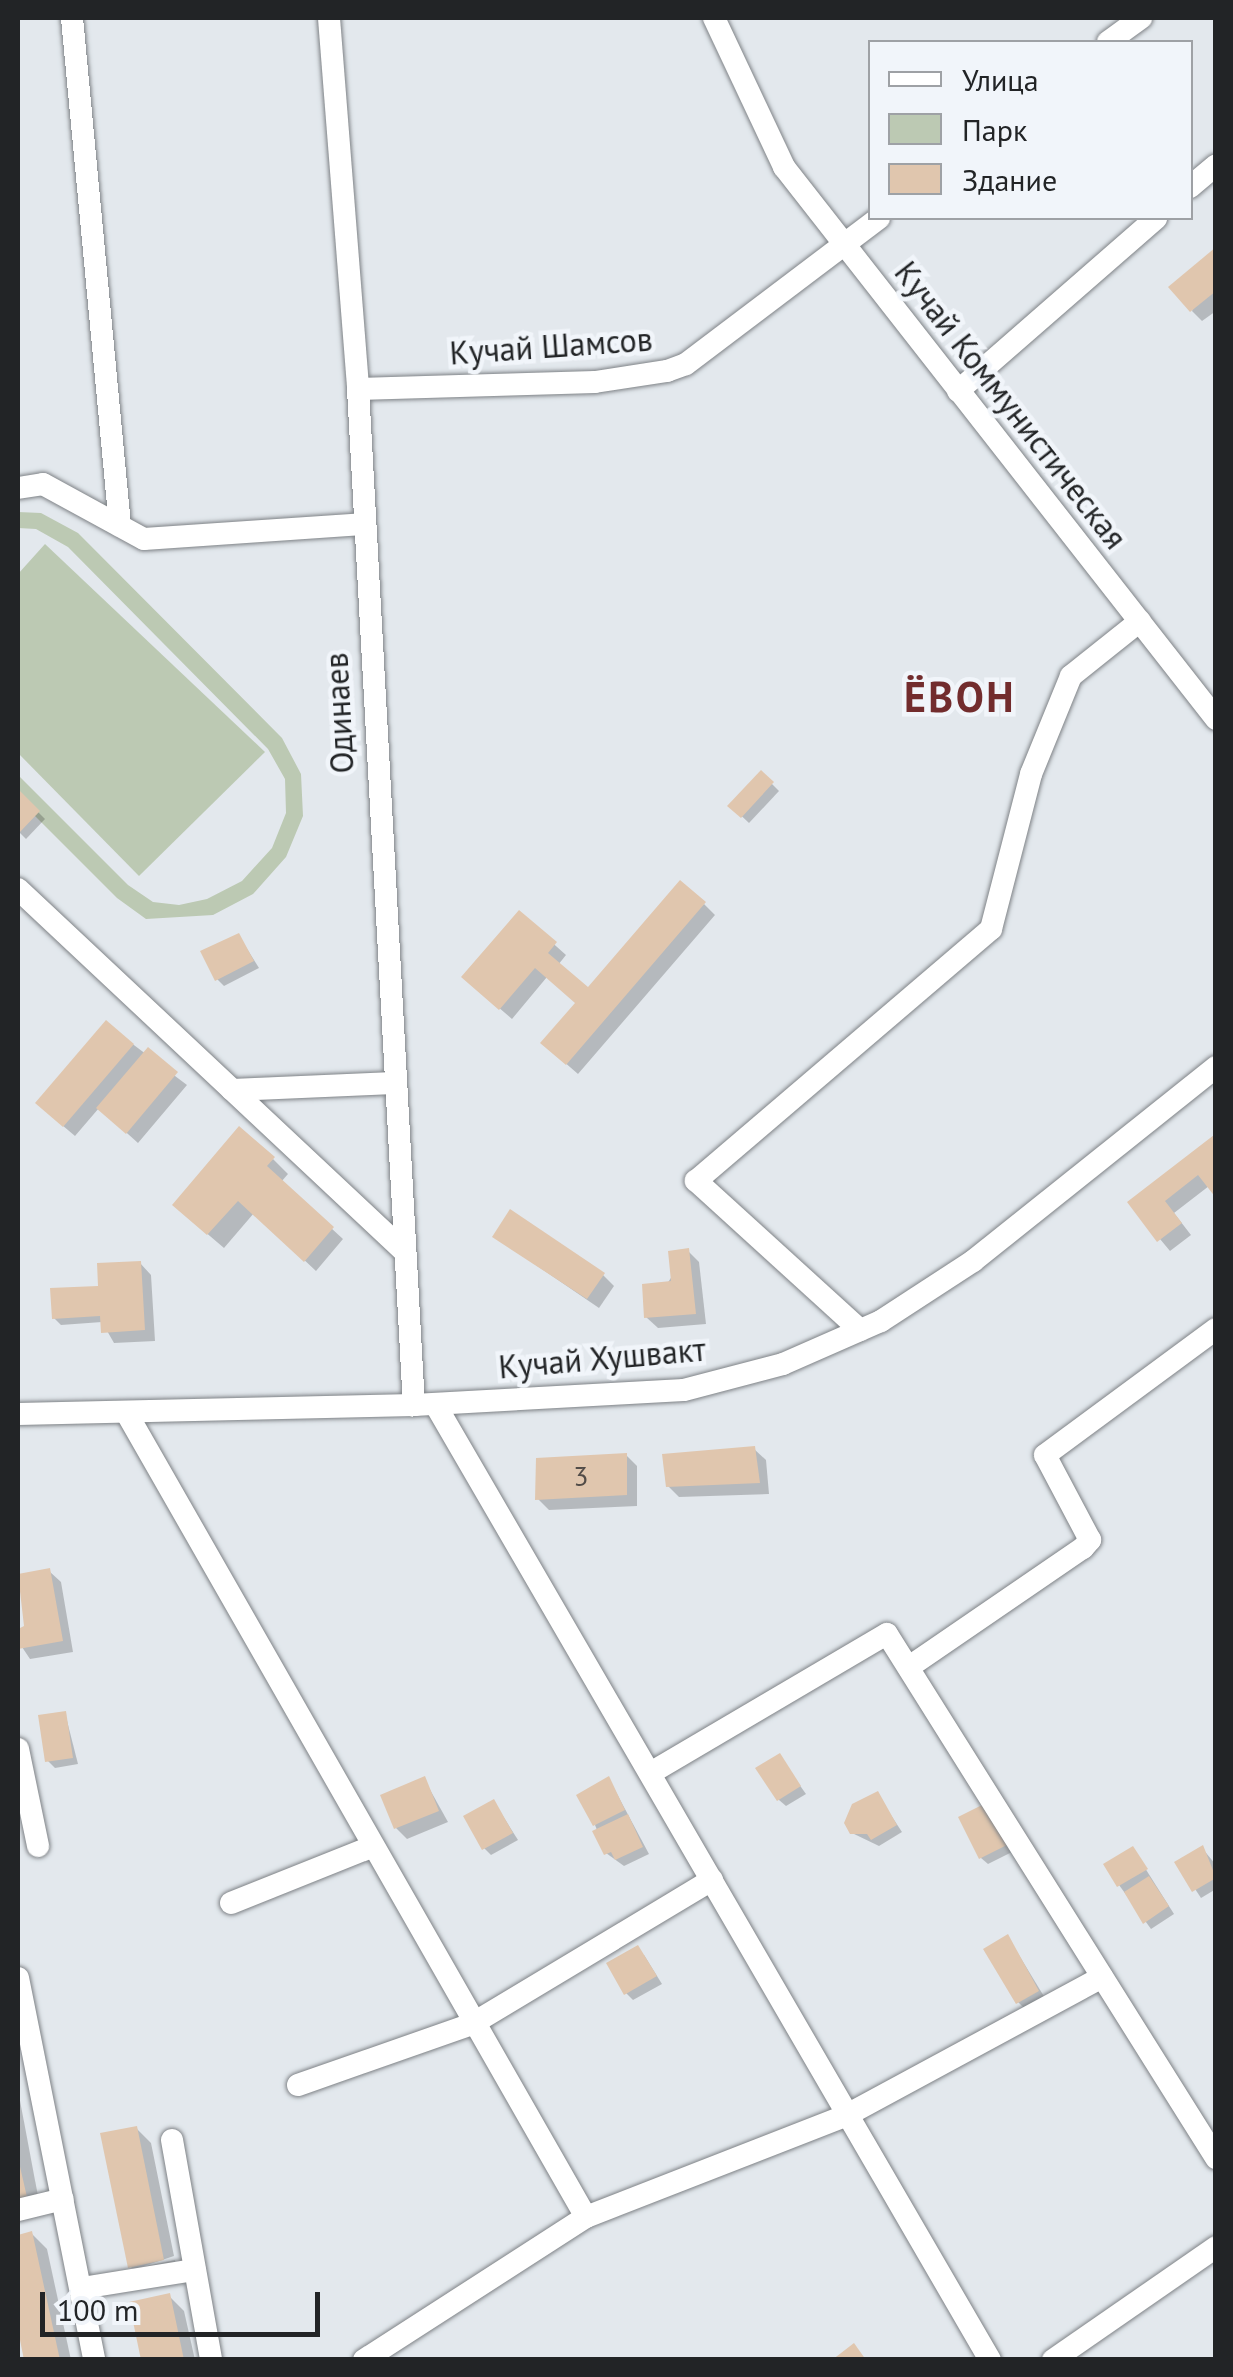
<!DOCTYPE html>
<html>
<head>
<meta charset="utf-8">
<style>
	body { margin:0 }
	#map { position:relative; width:1233px; height:2377px; overflow:hidden; background:#e3e8ed; font-family:"PT Sans",sans-serif }
	div>[style] { position:absolute }
	.green>* { inset:0; background:#bcc9b3 }
	.shadow>* { inset:0; background:#0003 }
	.building>* { inset:0; background:#e0c6ae }
	.roads { filter:drop-shadow(0 0 2px #7e8286) drop-shadow(0 0 2px #7e8286) }
	.minor>* { height:22px; margin:-11px; padding:0 11px; transform-origin:11px; border-radius:11px; background:#fff }
	span { translate:-50% -50%; white-space:nowrap; text-align:center; line-height:1.15; -webkit-text-stroke:9px #f1f5fa; paint-order:stroke }
	.number-label { font-size:28px; color:#524c48 }
	.number-label span { -webkit-text-stroke-width:0 }
	.street-label { font-size:32px; color:#222426 }
	.district-label { font-size:42px; color:#722c2d; font-weight:700; letter-spacing:2.5px }
	.frame { position:absolute; inset:0; border:20px solid #222426; pointer-events:none }
	.legend { position:absolute; left:868px; top:40px; width:325px; height:180px; box-sizing:border-box; background:#f1f5fa; border:2px solid #9ea1a5; margin:0; padding:12px 18px; list-style:none; font-size:30px; color:#222426 }
	.legend li { display:flex; align-items:center; gap:20px; height:50px }
	.legend b { width:50px; border:2px solid #9ea1a5 }
	.scale { position:absolute; left:40px; top:2292px; width:280px; height:45px; box-sizing:border-box; border:5px solid #222426; border-top:0; padding-left:12px; font-size:30px; line-height:35px; white-space:nowrap; color:#222426; -webkit-text-stroke:8px #f1f5fa; paint-order:stroke }
</style>
</head>
<body>
<div id="map">
	<div class="green">
		<i style="clip-path:polygon(18px 512px,41px 513px,78px 533px,282px 738px,301px 774px,303px 816px,286px 857px,253px 894px,213px 915px,146px 919px,117px 898px,18px 799px,18px 775px,128px 885px,153px 902px,179px 905px,207px 899px,242px 881px,272px 848px,286px 813px,285px 779px,268px 749px,68px 547px,36px 529px,18px 528px)"></i>
		<i style="clip-path:polygon(45px 544px,265px 752px,139px 876px,18px 753px,18px 574px)"></i>
	</div>
	<div class="shadow">
		<i style="clip-path:polygon(1216px 250px,1216px 311px,1202px 321px,1192px 311px)"></i>
		<i style="clip-path:polygon(761px 773px,779px 791px,749px 823px,731px 806px)"></i>
		<i style="clip-path:polygon(18px 792px,45px 819px,26px 839px,18px 831px)"></i>
		<i style="clip-path:polygon(704px 904px,715px 915px,578px 1074px,555px 1054px,578px 1004px,547px 977px,512px 1019px,476px 988px,519px 913px,566px 955px,558px 965px,589px 991px)"></i>
		<i style="clip-path:polygon(239px 936px,259px 968px,224px 986px,217px 979px)"></i>
		<i style="clip-path:polygon(106px 1024px,187px 1085px,138px 1143px,99px 1108px,75px 1136px,49px 1114px)"></i>
		<i style="clip-path:polygon(1213px 1138px,1216px 1194px,1209px 1186px,1174px 1213px,1191px 1235px,1170px 1251px,1130px 1203px)"></i>
		<i style="clip-path:polygon(273px 1159px,288px 1174px,281px 1182px,343px 1239px,316px 1271px,254px 1213px,224px 1248px,190px 1219px)"></i>
		<i style="clip-path:polygon(495px 1237px,603px 1275px,614px 1286px,599px 1308px)"></i>
		<i style="clip-path:polygon(688px 1251px,699px 1262px,706px 1324px,658px 1328px,646px 1317px)"></i>
		<i style="clip-path:polygon(140px 1263px,151px 1275px,155px 1341px,114px 1343px,102px 1322px,61px 1325px,54px 1318px)"></i>
		<i style="clip-path:polygon(754px 1449px,766px 1460px,769px 1494px,679px 1497px,668px 1486px)"></i>
		<i style="clip-path:polygon(626px 1455px,637px 1466px,637px 1506px,549px 1510px,538px 1499px)"></i>
		<i style="clip-path:polygon(49px 1571px,61px 1582px,73px 1652px,30px 1659px,18px 1641px,18px 1632px,27px 1628px,18px 1576px)"></i>
		<i style="clip-path:polygon(65px 1713px,78px 1764px,55px 1768px,48px 1761px)"></i>
		<i style="clip-path:polygon(779px 1756px,806px 1794px,786px 1806px,779px 1800px)"></i>
		<i style="clip-path:polygon(424px 1779px,448px 1822px,407px 1839px,396px 1828px)"></i>
		<i style="clip-path:polygon(609px 1779px,649px 1854px,624px 1866px,606px 1853px,595px 1825px)"></i>
		<i style="clip-path:polygon(877px 1794px,902px 1832px,879px 1846px,852px 1833px)"></i>
		<i style="clip-path:polygon(494px 1802px,518px 1840px,491px 1855px,484px 1848px)"></i>
		<i style="clip-path:polygon(985px 1806px,1012px 1852px,988px 1864px,981px 1858px)"></i>
		<i style="clip-path:polygon(1202px 1848px,1216px 1865px,1216px 1889px,1201px 1898px,1178px 1863px)"></i>
		<i style="clip-path:polygon(1133px 1849px,1174px 1914px,1151px 1929px,1119px 1885px)"></i>
		<i style="clip-path:polygon(1008px 1937px,1048px 2003px,1029px 2013px,1018px 2002px)"></i>
		<i style="clip-path:polygon(644px 1955px,662px 1984px,633px 2000px,626px 1993px)"></i>
		<i style="clip-path:polygon(18px 2090px,41px 2212px,18px 2216px)"></i>
		<i style="clip-path:polygon(136px 2128px,151px 2143px,174px 2256px,138px 2268px,175px 2260px,178px 2275px,145px 2282px,130px 2266px)"></i>
		<i style="clip-path:polygon(32px 2234px,47px 2249px,71px 2360px,27px 2360px,18px 2318px,18px 2237px)"></i>
		<i style="clip-path:polygon(169px 2296px,184px 2311px,195px 2360px,144px 2360px)"></i>
	</div>
	<div class="building">
		<i style="clip-path:polygon(1216px 247px,1216px 291px,1190px 312px,1168px 287px)"></i>
		<i style="clip-path:polygon(761px 770px,774px 782px,741px 818px,727px 806px)"></i>
		<i style="clip-path:polygon(18px 789px,40px 811px,18px 834px)"></i>
		<i style="clip-path:polygon(680px 880px,706px 902px,566px 1065px,540px 1043px,575px 1003px,535px 968px,499px 1010px,461px 977px,519px 910px,557px 942px,548px 953px,588px 987px)"></i>
		<i style="clip-path:polygon(239px 933px,254px 961px,215px 981px,200px 951px)"></i>
		<i style="clip-path:polygon(106px 1020px,134px 1044px,63px 1127px,35px 1103px)"></i>
		<i style="clip-path:polygon(148px 1047px,178px 1072px,126px 1134px,96px 1108px)"></i>
		<i style="clip-path:polygon(239px 1126px,275px 1157px,267px 1166px,334px 1227px,304px 1262px,238px 1201px,207px 1235px,172px 1205px)"></i>
		<i style="clip-path:polygon(1214px 1135px,1216px 1198px,1198px 1175px,1165px 1201px,1182px 1223px,1157px 1242px,1127px 1202px)"></i>
		<i style="clip-path:polygon(510px 1209px,605px 1273px,587px 1299px,492px 1237px)"></i>
		<i style="clip-path:polygon(689px 1248px,696px 1314px,644px 1318px,642px 1284px,671px 1281px,668px 1251px)"></i>
		<i style="clip-path:polygon(141px 1261px,145px 1330px,101px 1333px,100px 1316px,52px 1319px,50px 1288px,98px 1286px,97px 1263px)"></i>
		<i style="clip-path:polygon(755px 1446px,760px 1483px,666px 1487px,662px 1454px)"></i>
		<i style="clip-path:polygon(627px 1453px,627px 1495px,535px 1500px,536px 1458px)"></i>
		<i style="clip-path:polygon(50px 1568px,63px 1641px,18px 1649px,18px 1629px,24px 1626px,18px 1574px)"></i>
		<i style="clip-path:polygon(66px 1711px,73px 1758px,45px 1762px,38px 1715px)"></i>
		<i style="clip-path:polygon(780px 1753px,801px 1786px,777px 1801px,755px 1768px)"></i>
		<i style="clip-path:polygon(425px 1776px,439px 1811px,394px 1829px,380px 1795px)"></i>
		<i style="clip-path:polygon(609px 1776px,625px 1810px,593px 1826px,576px 1795px)"></i>
		<i style="clip-path:polygon(878px 1791px,897px 1825px,871px 1840px,867px 1834px,850px 1834px,844px 1823px,852px 1804px)"></i>
		<i style="clip-path:polygon(494px 1799px,513px 1833px,482px 1850px,463px 1816px)"></i>
		<i style="clip-path:polygon(986px 1803px,1007px 1845px,979px 1859px,958px 1817px)"></i>
		<i style="clip-path:polygon(628px 1814px,643px 1847px,615px 1860px,611px 1852px,604px 1855px,592px 1831px)"></i>
		<i style="clip-path:polygon(1203px 1845px,1216px 1878px,1192px 1892px,1174px 1862px)"></i>
		<i style="clip-path:polygon(1133px 1846px,1148px 1869px,1117px 1887px,1103px 1864px)"></i>
		<i style="clip-path:polygon(1149px 1876px,1169px 1906px,1143px 1924px,1124px 1892px)"></i>
		<i style="clip-path:polygon(1008px 1934px,1039px 1991px,1016px 2004px,983px 1949px)"></i>
		<i style="clip-path:polygon(638px 1945px,657px 1976px,624px 1995px,606px 1963px)"></i>
		<i style="clip-path:polygon(137px 2126px,164px 2260px,128px 2268px,100px 2133px)"></i>
		<i style="clip-path:polygon(18px 2158px,27px 2197px,18px 2199px)"></i>
		<i style="clip-path:polygon(32px 2231px,60px 2360px,24px 2360px,18px 2330px,18px 2235px)"></i>
		<i style="clip-path:polygon(170px 2293px,184px 2360px,141px 2360px,129px 2302px)"></i>
		<i style="clip-path:polygon(854px 2343px,866px 2360px,832px 2360px)"></i>
	</div>
	<div class="roads">
		<div class="minor">
			<i style="left:72px;top:18px;width:510px;rotate:84.6deg"></i>
			<i style="left:329px;top:18px;width:372px;rotate:85.5deg"></i>
			<i style="left:358px;top:389px;width:1018px;rotate:86.85deg"></i>
			<i style="left:714px;top:18px;width:165px;rotate:64.8deg"></i>
			<i style="left:784px;top:167px;width:701px;rotate:51.95deg"></i>
			<i style="left:1108px;top:42px;width:41px;rotate:-36deg"></i>
			<i style="left:1190px;top:187px;width:34px;rotate:-40deg"></i>
			<i style="left:358px;top:389px;width:237px;rotate:-1.7deg"></i>
			<i style="left:595px;top:382px;width:73px;rotate:-8.7deg"></i>
			<i style="left:667px;top:371px;width:20px;rotate:-20deg"></i>
			<i style="left:686px;top:364px;width:242px;rotate:-37.1deg"></i>
			<i style="left:958px;top:391px;width:263px;rotate:-41.1deg"></i>
			<i style="left:18px;top:488px;width:25px;rotate:-9deg"></i>
			<i style="left:43px;top:484px;width:115px;rotate:28.6deg"></i>
			<i style="left:144px;top:539px;width:219px;rotate:-3.9deg"></i>
			<i style="left:18px;top:889px;width:529px;rotate:43.16deg"></i>
			<i style="left:232px;top:1090px;width:162px;rotate:-2.5deg"></i>
			<i style="left:860px;top:1330px;width:222px;rotate:-137.7deg"></i>
			<i style="left:696px;top:1181px;width:388px;rotate:-40.5deg"></i>
			<i style="left:991px;top:929px;width:160px;rotate:-75.5deg"></i>
			<i style="left:1031px;top:774px;width:106px;rotate:-67.8deg"></i>
			<i style="left:1071px;top:676px;width:88px;rotate:-38.6deg"></i>
			<i style="left:435px;top:1404px;width:1105px;rotate:59.86deg"></i>
			<i style="left:126px;top:1412px;width:927px;rotate:60.26deg"></i>
			<i style="left:18px;top:1414px;width:396px;rotate:-1.3deg"></i>
			<i style="left:414px;top:1405px;width:270px;rotate:-3.2deg"></i>
			<i style="left:684px;top:1390px;width:102px;rotate:-14.7deg"></i>
			<i style="left:783px;top:1364px;width:107px;rotate:-23.7deg"></i>
			<i style="left:881px;top:1321px;width:110px;rotate:-33.1deg"></i>
			<i style="left:973px;top:1261px;width:311px;rotate:-38.6deg"></i>
			<i style="left:909px;top:1667px;width:211px;rotate:-34.4deg"></i>
			<i style="left:1083px;top:1548px;width:11px;rotate:-49deg"></i>
			<i style="left:1090px;top:1540px;width:96px;rotate:-117.9deg"></i>
			<i style="left:1045px;top:1455px;width:212px;rotate:-36.4deg"></i>
			<i style="left:18px;top:1749px;width:99px;rotate:78.3deg"></i>
			<i style="left:654px;top:1771px;width:270px;rotate:-30.5deg"></i>
			<i style="left:887px;top:1634px;width:619px;rotate:57.88deg"></i>
			<i style="left:231px;top:1903px;width:151px;rotate:-21.8deg"></i>
			<i style="left:18px;top:1978px;width:389px;rotate:78.7deg"></i>
			<i style="left:298px;top:2085px;width:184px;rotate:-19.3deg"></i>
			<i style="left:472px;top:2024px;width:280px;rotate:-31deg"></i>
			<i style="left:172px;top:2140px;width:223px;rotate:79.9deg"></i>
			<i style="left:18px;top:2210px;width:46px;rotate:-13.7deg"></i>
			<i style="left:82px;top:2288px;width:114px;rotate:-9.1deg"></i>
			<i style="left:364px;top:2360px;width:264px;rotate:-32.8deg"></i>
			<i style="left:586px;top:2217px;width:280px;rotate:-21.3deg"></i>
			<i style="left:847px;top:2115px;width:290px;rotate:-28.4deg"></i>
			<i style="left:1053px;top:2360px;width:198px;rotate:-34.7deg"></i>
		</div>
	</div>
	<div class="number-label">
		<span style="left:581px;top:1476px">3</span>
	</div>
	<div class="street-label">
		<span style="left:551px;top:346px;rotate:-4deg">Кучай Шамсов</span>
		<span style="left:1011px;top:405px;rotate:52deg">Кучай Коммунистическая</span>
		<span style="left:339px;top:713px;rotate:-93deg">Одинаев</span>
		<span style="left:602px;top:1358px;rotate:-5deg">Кучай Хушвакт</span>
	</div>
	<div class="district-label">
		<span style="left:960px;top:697px">ЁВОН</span>
	</div>
	<div class="frame"></div>
	<ul class="legend">
	<li><b style="height:12px;background:#fff"></b>Улица</li>
	<li><b style="height:28px;background:#bcc9b3"></b>Парк</li>
	<li><b style="height:28px;background:#e0c6ae"></b>Здание</li>
	</ul>
	<div class="scale">100 m</div>
</div>
</body>
</html>
